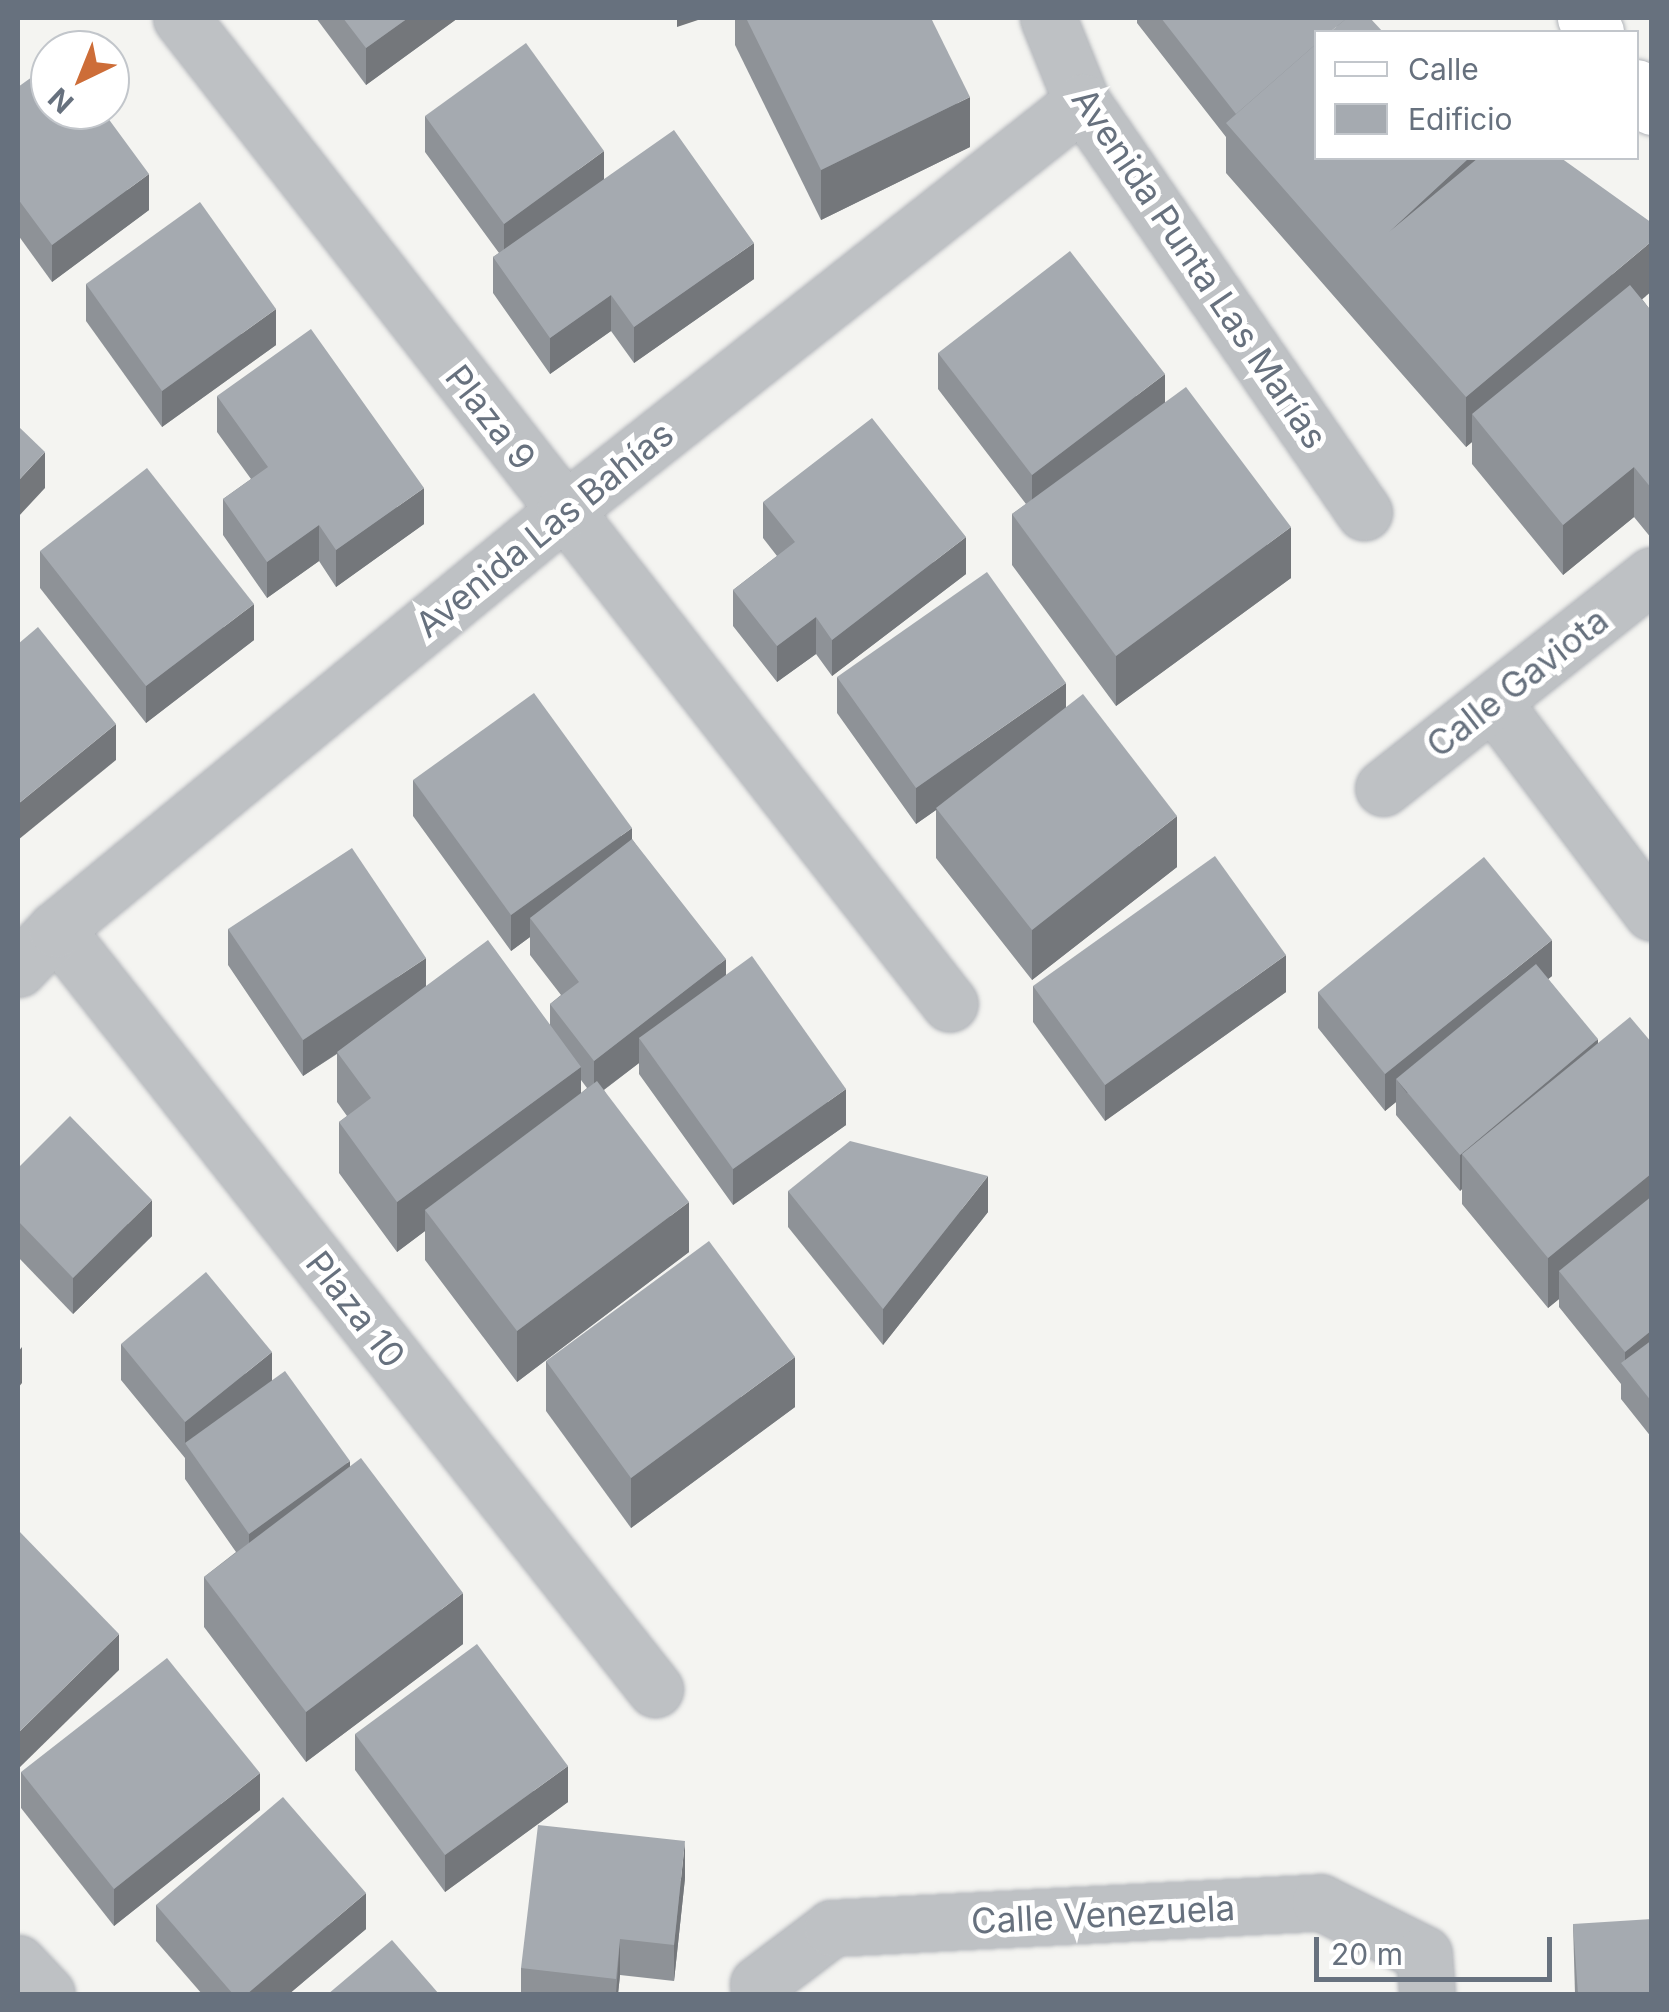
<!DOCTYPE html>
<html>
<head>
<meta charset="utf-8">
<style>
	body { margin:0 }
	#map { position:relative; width:1669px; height:2012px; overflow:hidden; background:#f4f4f1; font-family:Inter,sans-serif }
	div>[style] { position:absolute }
	.roads { filter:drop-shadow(0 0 2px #b1b4b9) drop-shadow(0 0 2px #b1b4b9) }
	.street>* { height:55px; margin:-27.5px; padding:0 27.5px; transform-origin:27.5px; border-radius:27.5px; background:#bec1c4 }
	.secondary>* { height:55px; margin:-27.5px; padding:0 27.5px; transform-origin:27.5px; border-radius:27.5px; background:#fff }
	.wall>* { inset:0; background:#8e9297 }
	.shaded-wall>* { inset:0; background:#74777b }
	.building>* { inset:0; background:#a5aab0 }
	span { translate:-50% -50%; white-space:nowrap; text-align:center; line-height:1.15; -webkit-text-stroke:10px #fff; paint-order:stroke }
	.street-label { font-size:35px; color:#67717e }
	.frame { position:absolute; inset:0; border:20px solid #67717e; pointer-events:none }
	.legend { position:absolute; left:1314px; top:30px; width:325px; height:130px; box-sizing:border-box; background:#fff; border:2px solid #c2c6cb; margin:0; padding:12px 18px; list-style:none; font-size:30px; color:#67717e }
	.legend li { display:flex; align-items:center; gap:20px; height:50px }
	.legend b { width:50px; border:2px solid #c2c6cb }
	.north { position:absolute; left:30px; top:30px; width:100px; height:100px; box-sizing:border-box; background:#fff; border:2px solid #c2c6cb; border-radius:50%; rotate:223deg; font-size:28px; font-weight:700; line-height:40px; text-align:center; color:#67717e }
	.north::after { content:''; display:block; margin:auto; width:35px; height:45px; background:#cd6d38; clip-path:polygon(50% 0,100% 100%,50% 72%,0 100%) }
	.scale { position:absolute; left:1314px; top:1937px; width:238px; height:45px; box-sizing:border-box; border:5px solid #67717e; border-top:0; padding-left:12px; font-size:30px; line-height:35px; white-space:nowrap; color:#67717e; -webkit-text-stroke:8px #fff; paint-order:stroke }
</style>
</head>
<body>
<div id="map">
	<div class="roads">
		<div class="street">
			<i style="left:181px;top:18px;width:1250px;rotate:52.05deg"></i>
			<i style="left:1048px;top:18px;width:91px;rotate:68deg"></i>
			<i style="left:1082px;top:102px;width:498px;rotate:55.5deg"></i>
			<i style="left:1493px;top:702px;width:264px;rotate:53deg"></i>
			<i style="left:1383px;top:788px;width:343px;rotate:-38.4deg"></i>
			<i style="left:56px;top:929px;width:968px;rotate:51.76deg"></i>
			<i style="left:18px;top:969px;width:55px;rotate:-46.5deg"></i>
			<i style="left:56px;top:929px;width:658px;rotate:-39.45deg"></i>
			<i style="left:564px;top:511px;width:660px;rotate:-38.29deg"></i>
			<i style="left:18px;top:1963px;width:42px;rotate:46.9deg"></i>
			<i style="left:759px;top:1994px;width:10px;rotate:-96deg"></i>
			<i style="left:758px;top:1984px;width:93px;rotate:-37.1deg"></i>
			<i style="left:832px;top:1928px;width:489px;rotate:-3deg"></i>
			<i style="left:1320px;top:1902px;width:116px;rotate:26.6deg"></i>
			<i style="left:1424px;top:1954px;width:40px;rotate:85.7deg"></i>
		</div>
		<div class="secondary">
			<i style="left:1585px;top:18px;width:18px;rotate:52deg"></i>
			<i style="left:1636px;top:87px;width:26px;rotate:51deg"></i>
		</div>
	</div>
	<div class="wall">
		<i style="clip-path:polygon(316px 18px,458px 18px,366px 85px)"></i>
		<i style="clip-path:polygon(735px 18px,931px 18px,970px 147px,821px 220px,735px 45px)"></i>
		<i style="clip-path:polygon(1137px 18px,1370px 18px,1316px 32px,1642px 299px,1652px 312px,1652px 539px,1634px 517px,1563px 575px,1472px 464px,1472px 442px,1466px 447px,1226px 173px,1226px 137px,1137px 23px)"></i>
		<i style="clip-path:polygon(18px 87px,149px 210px,52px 282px,18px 235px)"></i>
		<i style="clip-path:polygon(425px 116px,604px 179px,754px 279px,634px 363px,611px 331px,550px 374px,493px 293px,493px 257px,499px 253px,425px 152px)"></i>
		<i style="clip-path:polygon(86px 284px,276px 345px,162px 427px,86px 321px)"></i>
		<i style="clip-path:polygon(938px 353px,1165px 402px,1291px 578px,1116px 706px,1012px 565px,1012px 514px,1026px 504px,938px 389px)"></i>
		<i style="clip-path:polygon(217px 396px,424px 524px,336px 587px,319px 561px,267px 598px,223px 535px,223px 499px,251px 479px,217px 432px)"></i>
		<i style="clip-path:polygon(763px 502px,966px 574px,832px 676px,816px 654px,777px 682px,733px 626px,733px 590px,777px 556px,763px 538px)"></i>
		<i style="clip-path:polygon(40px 551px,254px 640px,146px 723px,40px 588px)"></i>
		<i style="clip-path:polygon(837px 677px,1177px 867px,1032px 980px,936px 858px,936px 810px,916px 824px,837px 713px)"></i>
		<i style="clip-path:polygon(evenodd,413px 780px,632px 839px,726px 975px,846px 1125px,733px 1205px,639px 1074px,639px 1063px,604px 1090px,689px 1252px,517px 1382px,425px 1260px,425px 1231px,397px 1252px,339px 1173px,339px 1122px,347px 1116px,337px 1102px,337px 1054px,303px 1076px,228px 965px,228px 929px,426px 986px,550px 1025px,550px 1004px,561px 995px,530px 955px,530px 937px,511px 951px,413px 816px,413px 780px,581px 1080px,587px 1088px,581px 1093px,581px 1080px)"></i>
		<i style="clip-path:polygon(1552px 976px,1548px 979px,1598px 1043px,1652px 1043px,1652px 1438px,1621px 1399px,1621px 1384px,1559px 1307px,1559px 1299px,1548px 1308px,1462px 1204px,1462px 1189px,1460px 1191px,1396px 1115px,1396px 1102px,1385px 1111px,1318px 1028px,1318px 992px)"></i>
		<i style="clip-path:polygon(1033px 986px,1286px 992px,1105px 1121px,1033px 1022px)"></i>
		<i style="clip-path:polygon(18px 1168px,152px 1236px,73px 1314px,18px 1257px)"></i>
		<i style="clip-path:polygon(788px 1191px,988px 1212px,883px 1345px,788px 1227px)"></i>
		<i style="clip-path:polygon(121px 1344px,272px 1380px,350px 1466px,463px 1644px,306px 1762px,204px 1627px,204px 1577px,236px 1552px,185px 1479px,185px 1458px,121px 1380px)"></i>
		<i style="clip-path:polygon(546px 1361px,795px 1407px,631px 1528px,546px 1411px)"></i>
		<i style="clip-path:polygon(355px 1734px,568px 1802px,445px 1892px,355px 1770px)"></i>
		<i style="clip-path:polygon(21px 1772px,260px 1810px,114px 1926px,21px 1808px)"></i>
		<i style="clip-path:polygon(685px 1878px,674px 1981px,620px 1975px,618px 1994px,521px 1994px,521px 1968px)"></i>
		<i style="clip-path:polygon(156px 1905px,366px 1929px,289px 1994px,202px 1994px,156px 1941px)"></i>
		<i style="clip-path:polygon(1573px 1924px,1652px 1994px,1575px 1994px)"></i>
	</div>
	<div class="shaded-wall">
		<i style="clip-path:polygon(408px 18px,458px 18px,366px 85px,366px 48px)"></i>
		<i style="clip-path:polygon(677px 18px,704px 18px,677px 27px)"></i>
		<i style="clip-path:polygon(970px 97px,970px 147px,821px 220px,821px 170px)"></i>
		<i style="clip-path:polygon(604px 151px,604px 188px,504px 260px,504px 224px)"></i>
		<i style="clip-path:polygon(1469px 158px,1481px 158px,1389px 232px)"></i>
		<i style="clip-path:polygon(149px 174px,149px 210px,52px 282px,52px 245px)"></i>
		<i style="clip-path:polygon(1652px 241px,1652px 291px,1486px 430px,1472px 414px,1472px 442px,1466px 447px,1466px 397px)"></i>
		<i style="clip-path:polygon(754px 243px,754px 279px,634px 363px,634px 327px)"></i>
		<i style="clip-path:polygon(611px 295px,611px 331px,550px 374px,550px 338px)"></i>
		<i style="clip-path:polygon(276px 309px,276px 345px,162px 427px,162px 391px)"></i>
		<i style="clip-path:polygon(1165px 374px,1165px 410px,1032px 512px,1032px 475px)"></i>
		<i style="clip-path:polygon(45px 452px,45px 488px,18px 517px,18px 481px)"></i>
		<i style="clip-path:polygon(1634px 467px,1634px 517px,1563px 575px,1563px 525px)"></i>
		<i style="clip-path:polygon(424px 488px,424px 524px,336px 587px,336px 550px)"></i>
		<i style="clip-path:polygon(319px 525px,319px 561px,267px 598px,267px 562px)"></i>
		<i style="clip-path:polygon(1291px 527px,1291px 578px,1116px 706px,1116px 656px)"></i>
		<i style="clip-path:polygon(966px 537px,966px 574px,832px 676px,832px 640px)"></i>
		<i style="clip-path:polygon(254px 604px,254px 640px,146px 723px,146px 686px)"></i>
		<i style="clip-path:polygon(816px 617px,816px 654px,777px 682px,777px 646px)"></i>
		<i style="clip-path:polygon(1066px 683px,1066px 719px,916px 824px,916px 788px)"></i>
		<i style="clip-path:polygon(116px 724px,116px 760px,18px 840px,18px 804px)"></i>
		<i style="clip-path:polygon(1177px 816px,1177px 867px,1032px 980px,1032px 930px)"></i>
		<i style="clip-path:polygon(632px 828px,632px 864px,530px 918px,530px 937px,511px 951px,511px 915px)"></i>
		<i style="clip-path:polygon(1552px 940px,1552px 976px,1407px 1093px,1396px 1079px,1396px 1102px,1385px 1111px,1385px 1074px)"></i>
		<i style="clip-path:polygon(1286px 955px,1286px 992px,1105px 1121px,1105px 1085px)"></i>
		<i style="clip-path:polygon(426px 958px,426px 994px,303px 1076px,303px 1040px)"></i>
		<i style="clip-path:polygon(726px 959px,726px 995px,639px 1038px,639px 1063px,594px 1097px,594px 1061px)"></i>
		<i style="clip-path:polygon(1598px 1039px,1598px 1075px,1462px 1154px,1462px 1189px,1460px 1191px,1460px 1155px)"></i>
		<i style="clip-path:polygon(581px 1067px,581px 1117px,425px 1210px,425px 1231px,397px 1252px,397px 1202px)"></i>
		<i style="clip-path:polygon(846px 1089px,846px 1125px,733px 1205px,733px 1169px)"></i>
		<i style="clip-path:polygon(1652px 1173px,1652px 1224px,1559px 1271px,1559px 1299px,1548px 1308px,1548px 1258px)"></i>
		<i style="clip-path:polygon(988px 1176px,988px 1212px,883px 1345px,883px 1309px)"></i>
		<i style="clip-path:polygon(152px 1200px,152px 1236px,73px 1314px,73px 1278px)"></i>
		<i style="clip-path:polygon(689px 1202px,689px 1252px,517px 1382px,517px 1331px)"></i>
		<i style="clip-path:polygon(1652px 1330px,1652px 1366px,1625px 1368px,1625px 1352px)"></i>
		<i style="clip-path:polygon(22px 1347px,22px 1383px,18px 1388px,18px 1352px)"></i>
		<i style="clip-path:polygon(272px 1352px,272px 1388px,185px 1444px,185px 1422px)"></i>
		<i style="clip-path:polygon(795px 1357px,795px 1407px,631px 1528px,631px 1478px)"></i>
		<i style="clip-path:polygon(350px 1461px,350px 1497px,249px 1570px,249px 1534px)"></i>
		<i style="clip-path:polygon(463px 1593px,463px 1644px,306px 1762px,306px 1712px)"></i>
		<i style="clip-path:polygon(119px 1634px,119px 1670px,18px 1769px,18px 1733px)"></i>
		<i style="clip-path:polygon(568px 1766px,568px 1802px,445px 1892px,445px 1855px)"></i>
		<i style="clip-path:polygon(260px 1773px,260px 1810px,114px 1926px,114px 1889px)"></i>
		<i style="clip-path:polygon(685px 1841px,685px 1878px,674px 1981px,674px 1945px)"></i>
		<i style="clip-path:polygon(366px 1893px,366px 1929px,289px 1994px,247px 1994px)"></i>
		<i style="clip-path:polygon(620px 1939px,620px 1975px,618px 1994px,616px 1994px)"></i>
	</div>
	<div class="building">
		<i style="clip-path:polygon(343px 18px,408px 18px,366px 48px)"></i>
		<i style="clip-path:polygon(746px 18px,931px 18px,970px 97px,821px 170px)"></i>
		<i style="clip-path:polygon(1161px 18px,1347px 18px,1330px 32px,1316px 32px,1316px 44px,1236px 114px)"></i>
		<i style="clip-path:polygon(1347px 18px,1370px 18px,1383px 32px,1330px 32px)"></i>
		<i style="clip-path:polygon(526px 43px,604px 151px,504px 224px,425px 116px)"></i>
		<i style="clip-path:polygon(1316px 44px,1316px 158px,1469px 158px,1389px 232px,1478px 158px,1561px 158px,1652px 223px,1652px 241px,1466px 397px,1226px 123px)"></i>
		<i style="clip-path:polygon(50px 64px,50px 110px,102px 110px,149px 174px,52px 245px,18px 199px,18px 87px)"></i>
		<i style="clip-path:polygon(674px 130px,754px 243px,634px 327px,611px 295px,550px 338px,493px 257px)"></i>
		<i style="clip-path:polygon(200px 202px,276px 309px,162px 391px,86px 284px)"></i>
		<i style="clip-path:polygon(1070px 251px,1165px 374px,1032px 475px,938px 353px)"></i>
		<i style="clip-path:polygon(1630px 285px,1652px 312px,1652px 489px,1634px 467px,1563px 525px,1472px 414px)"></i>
		<i style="clip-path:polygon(311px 329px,424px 488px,336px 550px,319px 525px,267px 562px,223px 499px,268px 467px,217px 396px)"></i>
		<i style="clip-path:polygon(1186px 387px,1291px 527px,1116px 656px,1012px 514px)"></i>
		<i style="clip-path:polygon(872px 418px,966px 537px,832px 640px,816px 617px,777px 646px,733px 590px,795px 542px,763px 502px)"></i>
		<i style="clip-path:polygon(18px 426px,45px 452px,18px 481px)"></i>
		<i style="clip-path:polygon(147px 468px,254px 604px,146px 686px,40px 551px)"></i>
		<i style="clip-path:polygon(987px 572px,1066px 683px,916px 788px,837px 677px)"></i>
		<i style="clip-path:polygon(38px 627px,116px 724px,18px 804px,18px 644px)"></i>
		<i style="clip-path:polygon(534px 693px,632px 828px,511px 915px,413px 780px)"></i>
		<i style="clip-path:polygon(1083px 694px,1177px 816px,1032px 930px,936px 808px)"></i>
		<i style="clip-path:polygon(632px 839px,726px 959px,594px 1061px,550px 1004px,579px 982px,530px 918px)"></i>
		<i style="clip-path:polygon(352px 848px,426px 958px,303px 1040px,228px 929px)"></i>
		<i style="clip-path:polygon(1215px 856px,1286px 955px,1105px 1085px,1033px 986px)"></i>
		<i style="clip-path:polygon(1484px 857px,1552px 940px,1385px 1074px,1318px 992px)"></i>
		<i style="clip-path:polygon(488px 940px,581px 1067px,397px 1202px,339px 1122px,371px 1098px,337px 1052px)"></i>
		<i style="clip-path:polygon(752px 956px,846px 1089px,733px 1169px,639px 1038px)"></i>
		<i style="clip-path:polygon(1536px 964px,1598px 1039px,1460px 1155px,1396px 1079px)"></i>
		<i style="clip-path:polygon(1630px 1017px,1652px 1043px,1652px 1173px,1548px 1258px,1462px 1154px)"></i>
		<i style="clip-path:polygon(597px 1081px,689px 1202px,517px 1331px,425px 1210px)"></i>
		<i style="clip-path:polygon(70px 1116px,152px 1200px,73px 1278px,18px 1221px,18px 1168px)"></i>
		<i style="clip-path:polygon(850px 1141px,988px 1176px,883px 1309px,788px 1191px)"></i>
		<i style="clip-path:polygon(1652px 1196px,1652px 1330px,1625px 1352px,1559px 1271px)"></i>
		<i style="clip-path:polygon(709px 1241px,795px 1357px,631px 1478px,546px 1361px)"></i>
		<i style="clip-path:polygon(206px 1272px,272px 1352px,185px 1422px,121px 1344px)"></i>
		<i style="clip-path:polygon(1652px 1340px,1652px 1402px,1621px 1363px)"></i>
		<i style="clip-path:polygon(285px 1371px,350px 1461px,249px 1534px,185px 1443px)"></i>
		<i style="clip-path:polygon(361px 1458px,463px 1593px,306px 1712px,204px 1577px)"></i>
		<i style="clip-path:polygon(18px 1530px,119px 1634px,18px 1733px)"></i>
		<i style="clip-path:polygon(477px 1644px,568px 1766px,445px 1855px,355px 1734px)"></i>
		<i style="clip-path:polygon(167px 1658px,260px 1773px,114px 1889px,21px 1772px)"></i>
		<i style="clip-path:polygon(283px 1797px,366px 1893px,247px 1994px,233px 1994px,156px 1905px)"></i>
		<i style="clip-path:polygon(538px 1825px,685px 1841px,674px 1945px,620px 1939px,616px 1979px,521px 1968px)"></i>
		<i style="clip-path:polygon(1652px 1919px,1652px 1994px,1578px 1994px,1573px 1924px)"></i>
		<i style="clip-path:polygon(392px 1940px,439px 1994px,328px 1994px)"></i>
		<i style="clip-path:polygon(1316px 1993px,1316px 1994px,1209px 1994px)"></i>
	</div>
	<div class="street-label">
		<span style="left:1200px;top:268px;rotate:56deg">Avenida Punta Las Marías</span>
		<span style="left:491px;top:417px;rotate:52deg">Plaza 9</span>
		<span style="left:544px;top:529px;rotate:-39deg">Avenida Las Bahías</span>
		<span style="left:1517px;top:682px;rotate:-38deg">Calle Gaviota</span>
		<span style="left:356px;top:1309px;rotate:52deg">Plaza 10</span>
		<span style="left:1103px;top:1914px;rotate:-3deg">Calle Venezuela</span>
	</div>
	<div class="frame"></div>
	<ul class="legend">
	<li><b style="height:12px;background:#fff"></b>Calle</li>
	<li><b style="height:28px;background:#a5aab0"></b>Edificio</li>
	</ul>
	<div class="north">N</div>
	<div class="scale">20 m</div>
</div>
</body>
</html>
